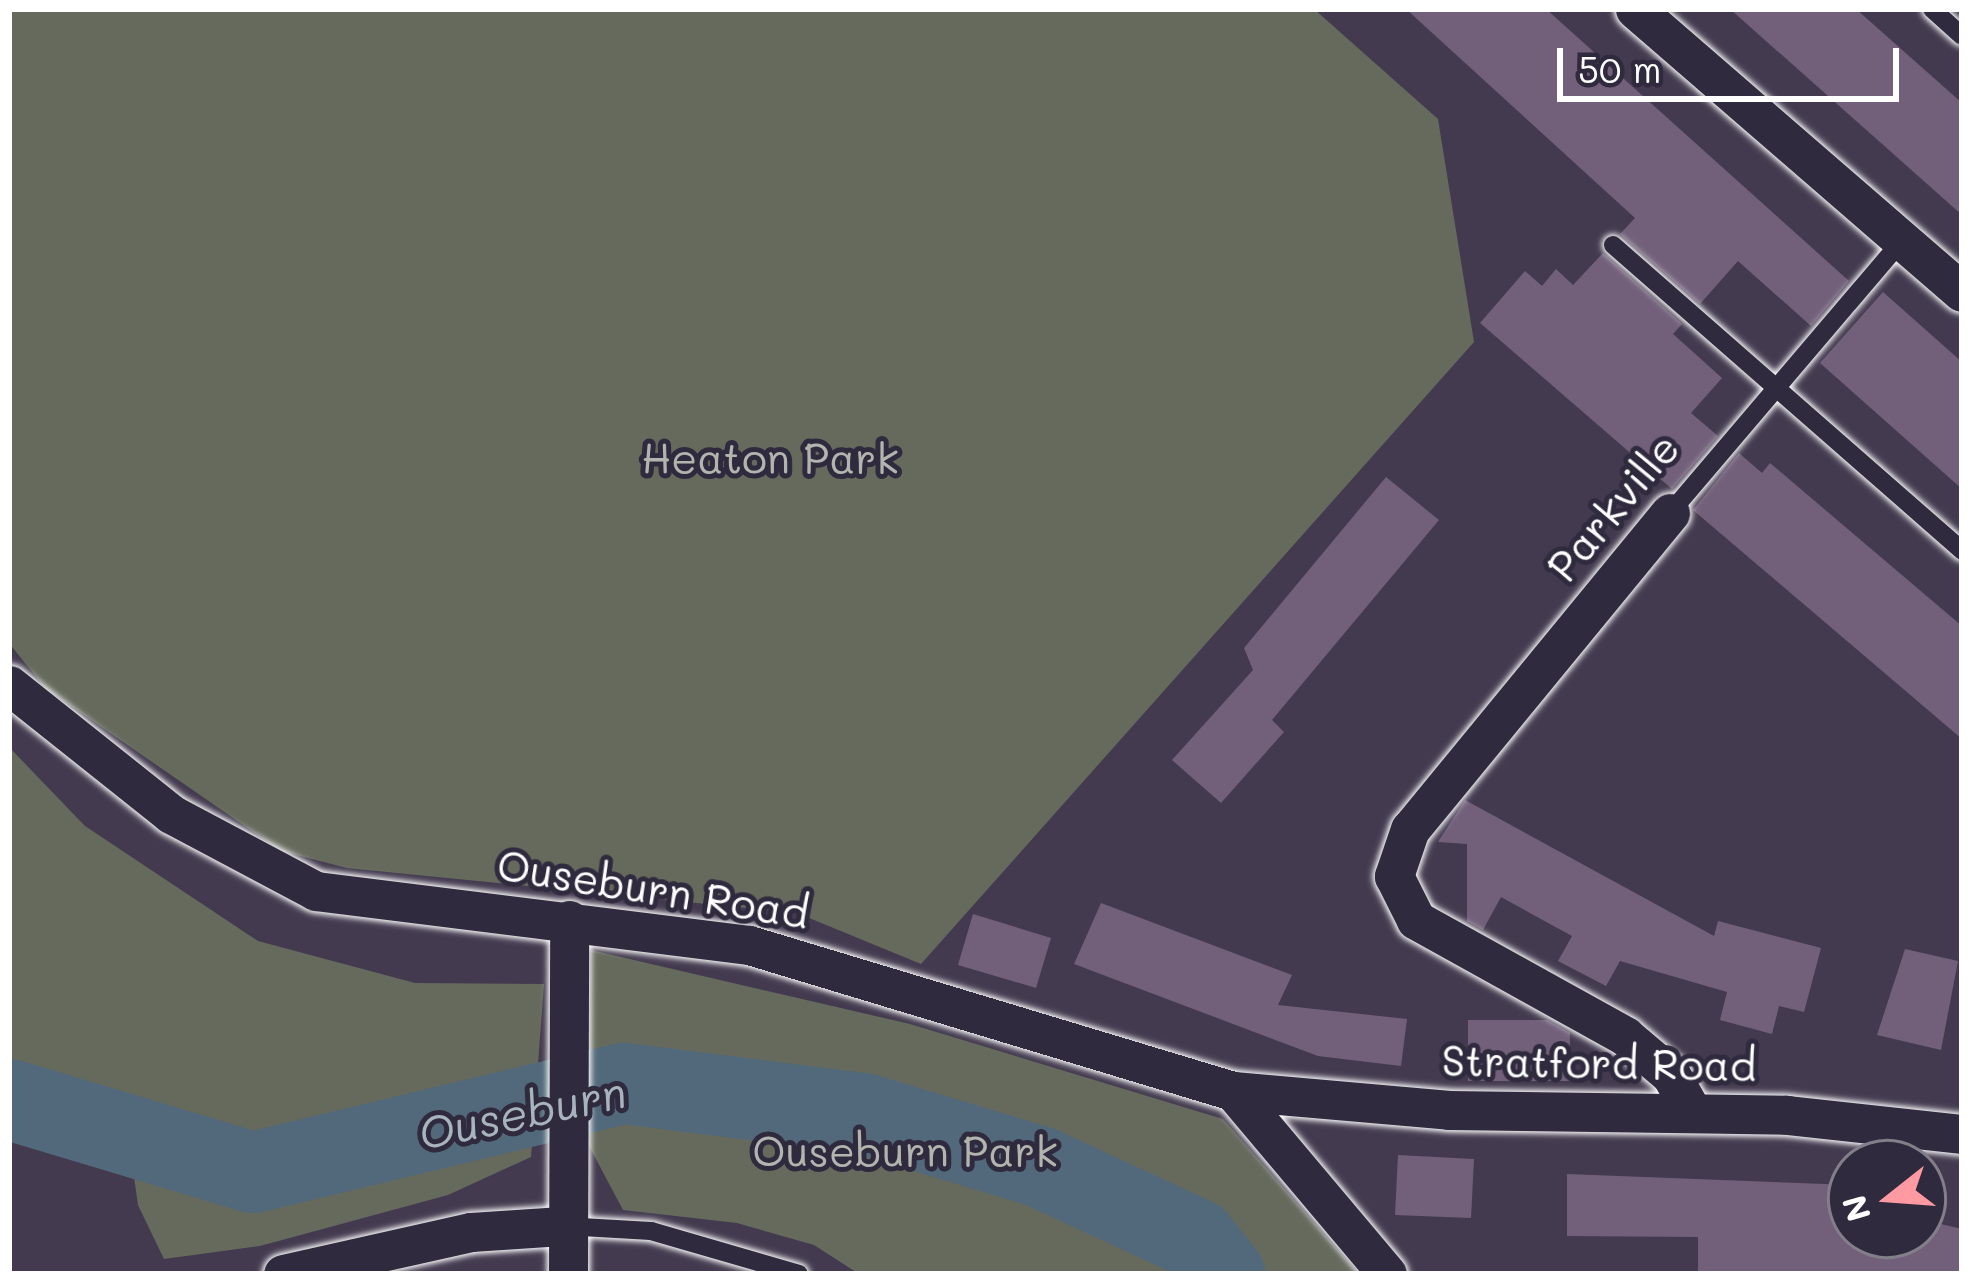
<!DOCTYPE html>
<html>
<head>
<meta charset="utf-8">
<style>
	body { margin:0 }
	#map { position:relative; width:1971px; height:1283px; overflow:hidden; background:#433a4f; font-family:Mali,sans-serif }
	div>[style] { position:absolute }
	.green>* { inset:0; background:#656a5d }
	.river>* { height:81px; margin:-40.5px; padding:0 40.5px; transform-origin:40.5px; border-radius:40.5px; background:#51697b }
	.building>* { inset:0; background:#72607a }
	.roads { filter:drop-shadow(0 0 3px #fff) drop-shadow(0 0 3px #fff) }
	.lane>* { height:18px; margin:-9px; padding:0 9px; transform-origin:9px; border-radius:9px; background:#2f2a3d }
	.street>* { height:39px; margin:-19.5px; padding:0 19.5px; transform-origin:19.5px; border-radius:19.5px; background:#2f2a3d }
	span { translate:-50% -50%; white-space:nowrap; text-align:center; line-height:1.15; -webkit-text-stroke:10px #2f2a3d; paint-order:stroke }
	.park-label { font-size:42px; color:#b2b4ae }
	.street-label { font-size:42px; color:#fff }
	.water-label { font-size:45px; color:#a8b4bd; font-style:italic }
	.frame { position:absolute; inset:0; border:12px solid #fff; pointer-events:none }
	.north { position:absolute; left:1827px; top:1139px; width:120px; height:120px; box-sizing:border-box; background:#2f2a3d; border:3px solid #827f8b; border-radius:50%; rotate:253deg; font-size:33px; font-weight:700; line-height:48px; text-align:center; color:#fff }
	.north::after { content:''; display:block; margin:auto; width:42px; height:54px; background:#ff9aa2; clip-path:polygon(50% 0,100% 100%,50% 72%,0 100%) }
	.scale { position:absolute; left:1557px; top:48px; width:342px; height:54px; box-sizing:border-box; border:6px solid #fff; border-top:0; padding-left:15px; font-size:36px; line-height:42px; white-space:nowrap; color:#fff; -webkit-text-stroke:9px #2f2a3d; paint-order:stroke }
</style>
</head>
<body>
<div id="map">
	<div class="green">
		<i style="clip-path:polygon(9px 9px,1314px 9px,1438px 119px,1474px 342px,921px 964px,797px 913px,347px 868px,281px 851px,45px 688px,9px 643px)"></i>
		<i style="clip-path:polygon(9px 747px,85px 826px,258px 941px,415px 983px,544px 984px,531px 1157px,448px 1195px,260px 1246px,164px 1259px,138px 1205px,123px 1099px,9px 1069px)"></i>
		<i style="clip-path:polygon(591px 950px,910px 1024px,1223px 1119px,1359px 1274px,859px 1274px,814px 1245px,737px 1223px,623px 1210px,589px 1146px)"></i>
	</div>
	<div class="river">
		<i style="left:9px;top:1099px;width:254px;rotate:16.7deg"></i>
		<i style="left:252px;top:1172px;width:382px;rotate:-13.5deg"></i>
		<i style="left:624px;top:1083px;width:241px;rotate:7.2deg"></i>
		<i style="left:863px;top:1113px;width:184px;rotate:16.8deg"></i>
		<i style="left:1039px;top:1166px;width:173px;rotate:24.9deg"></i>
		<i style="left:1196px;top:1239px;width:45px;rotate:51.3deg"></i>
	</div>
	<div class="building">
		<i style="clip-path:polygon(1406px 9px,1546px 9px,1849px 281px,1811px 326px,1738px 261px,1700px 304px,1620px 234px,1635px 218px)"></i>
		<i style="clip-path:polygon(1730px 9px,1856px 9px,1962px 103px,1962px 215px)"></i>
		<i style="clip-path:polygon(1603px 253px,1682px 324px,1673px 334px,1722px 378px,1691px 413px,1718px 436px,1672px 489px,1480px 323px,1525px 271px,1542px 286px,1556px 269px,1573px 285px)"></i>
		<i style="clip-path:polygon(1883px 292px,1962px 362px,1962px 489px,1820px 363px)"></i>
		<i style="clip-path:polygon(1739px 453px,1762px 473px,1770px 463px,1962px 626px,1962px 739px,1693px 510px)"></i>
		<i style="clip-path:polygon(1386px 477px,1439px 520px,1272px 720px,1284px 732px,1221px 803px,1172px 760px,1253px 670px,1244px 648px)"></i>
		<i style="clip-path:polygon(1465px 800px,1714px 936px,1718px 921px,1821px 948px,1804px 1012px,1779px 1006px,1772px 1034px,1720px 1020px,1727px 992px,1620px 961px,1606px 986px,1558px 961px,1572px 936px,1501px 897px,1483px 930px,1467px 921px,1467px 844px,1438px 842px)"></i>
		<i style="clip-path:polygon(1101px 903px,1292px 975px,1278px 1005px,1407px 1019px,1401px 1066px,1318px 1056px,1074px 964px)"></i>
		<i style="clip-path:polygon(973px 914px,1051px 938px,1036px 988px,958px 965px)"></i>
		<i style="clip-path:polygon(1905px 949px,1958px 961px,1941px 1050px,1877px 1035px)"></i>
		<i style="clip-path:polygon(1468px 1020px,1547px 1020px,1570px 1033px,1570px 1081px,1468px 1081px)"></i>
		<i style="clip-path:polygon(1398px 1155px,1474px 1159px,1471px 1218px,1395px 1215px)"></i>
		<i style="clip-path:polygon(1567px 1174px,1851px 1185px,1851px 1235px,1924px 1235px,1928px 1221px,1962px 1229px,1962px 1274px,1698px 1274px,1698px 1237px,1567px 1236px)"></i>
	</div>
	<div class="roads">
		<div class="lane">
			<i style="left:1932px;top:9px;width:40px;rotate:42deg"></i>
			<i style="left:1613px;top:245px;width:464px;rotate:41.2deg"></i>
			<i style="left:1670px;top:513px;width:360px;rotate:-49.6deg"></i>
			<i style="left:564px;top:1226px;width:87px;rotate:3.3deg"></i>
			<i style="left:651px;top:1231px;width:154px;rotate:16.2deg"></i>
		</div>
		<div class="street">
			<i style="left:1635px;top:9px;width:432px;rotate:40.9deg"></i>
			<i style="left:1670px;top:513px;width:409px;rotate:129.4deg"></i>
			<i style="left:1410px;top:829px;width:50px;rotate:108.8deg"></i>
			<i style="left:1394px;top:876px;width:49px;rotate:63.4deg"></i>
			<i style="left:1416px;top:920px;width:239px;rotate:29deg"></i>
			<i style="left:1625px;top:1036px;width:60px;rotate:40.3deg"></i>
			<i style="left:1671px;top:1075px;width:40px;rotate:60.3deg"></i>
			<i style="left:9px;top:685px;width:207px;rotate:38.5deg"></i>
			<i style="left:171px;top:814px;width:164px;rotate:28deg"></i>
			<i style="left:316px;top:891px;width:436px;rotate:7.1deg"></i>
			<i style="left:749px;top:945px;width:506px;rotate:16.79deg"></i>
			<i style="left:1233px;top:1091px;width:217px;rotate:5deg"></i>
			<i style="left:1449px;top:1110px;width:338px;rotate:0.8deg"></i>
			<i style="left:1787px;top:1115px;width:176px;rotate:6.2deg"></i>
			<i style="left:1233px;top:1091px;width:239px;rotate:49.9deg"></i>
			<i style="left:283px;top:1274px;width:193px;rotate:-12.6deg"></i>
			<i style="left:471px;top:1232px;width:91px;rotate:-3.8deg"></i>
			<i style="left:568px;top:1274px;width:354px;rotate:-89.8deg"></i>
		</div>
	</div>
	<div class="park-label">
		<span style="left:770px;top:458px">Heaton Park</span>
		<span style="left:905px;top:1151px">Ouseburn Park</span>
	</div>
	<div class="street-label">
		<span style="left:1613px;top:507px;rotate:-50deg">Parkville</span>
		<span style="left:653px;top:889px;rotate:9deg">Ouseburn Road</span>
		<span style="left:1599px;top:1063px;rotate:1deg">Stratford Road</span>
	</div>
	<div class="water-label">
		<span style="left:522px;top:1112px;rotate:-12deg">Ouseburn</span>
	</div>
	<div class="frame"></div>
	<div class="north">N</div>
	<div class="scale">50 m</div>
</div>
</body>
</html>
